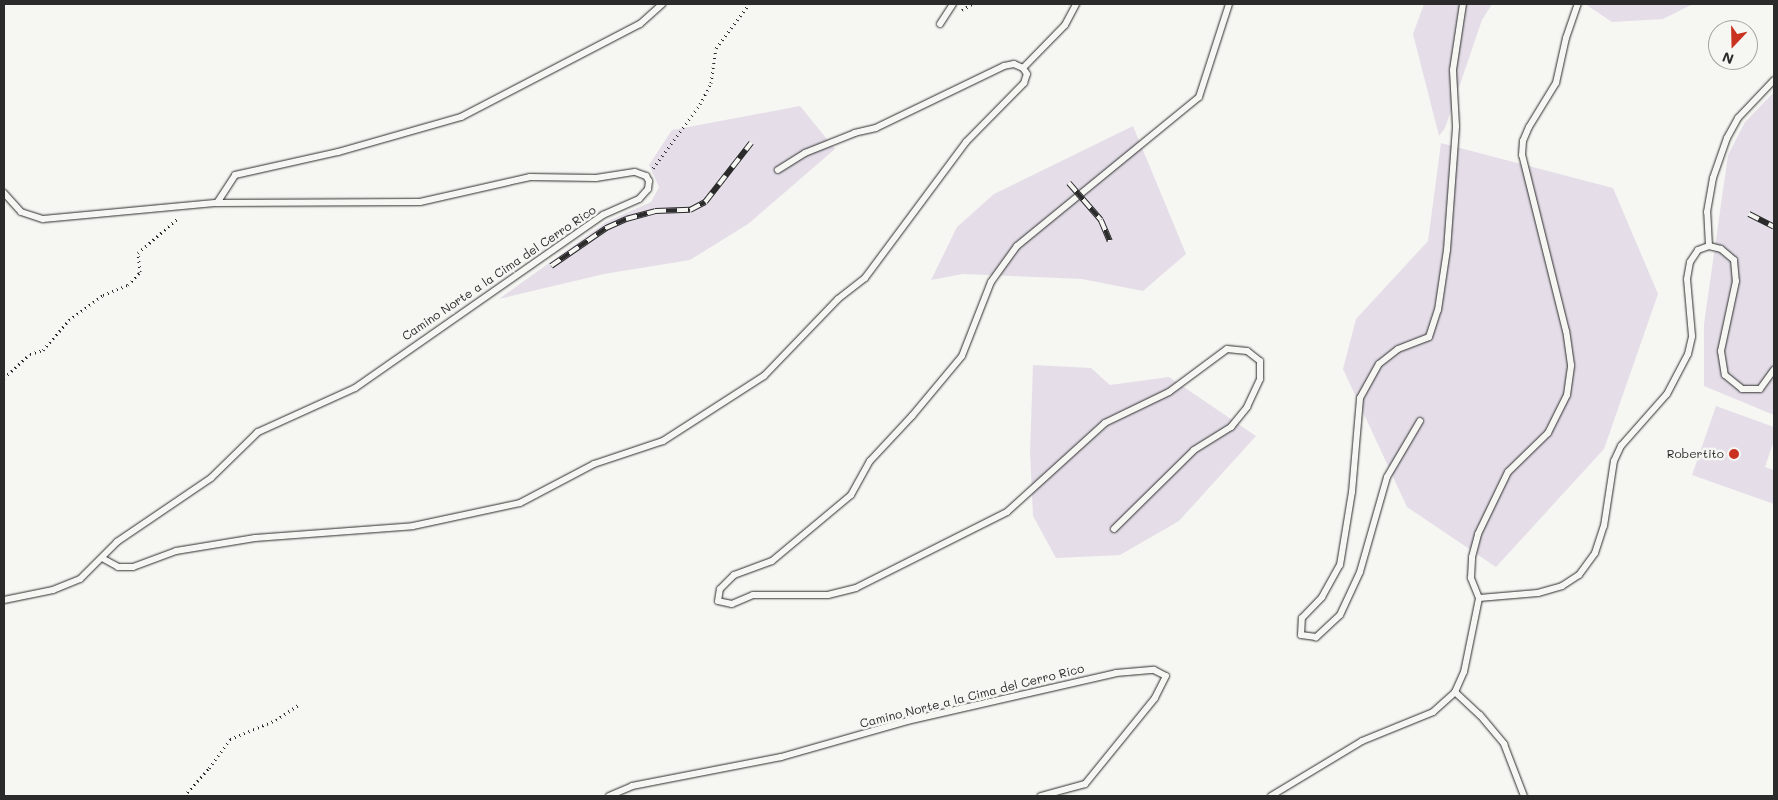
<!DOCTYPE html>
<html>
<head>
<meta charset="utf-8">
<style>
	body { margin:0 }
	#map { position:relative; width:1778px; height:800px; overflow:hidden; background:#f6f6f2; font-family:Mali,sans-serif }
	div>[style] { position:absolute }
	.built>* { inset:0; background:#e5dee9 }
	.path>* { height:3px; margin-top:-1.5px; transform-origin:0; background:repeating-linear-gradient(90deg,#2b2b2b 0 1px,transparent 0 5px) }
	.roads { filter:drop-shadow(0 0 1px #2b2b2b) drop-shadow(0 0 1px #2b2b2b) }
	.lane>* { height:6px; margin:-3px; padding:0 3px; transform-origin:3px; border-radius:3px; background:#f6f6f2 }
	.rail>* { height:5.5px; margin-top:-2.75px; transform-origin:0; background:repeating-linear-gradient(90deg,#f6f6f2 0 11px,#2b2b2b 0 22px); box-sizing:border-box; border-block:1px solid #2b2b2b }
	.dots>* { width:14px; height:14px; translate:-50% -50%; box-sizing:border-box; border:2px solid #f6f6f2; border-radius:50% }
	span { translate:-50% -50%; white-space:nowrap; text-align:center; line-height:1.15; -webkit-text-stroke:5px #f6f6f2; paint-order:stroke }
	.street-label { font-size:12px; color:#2b2b2b }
	.poi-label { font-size:12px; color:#2b2b2b }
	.right { translate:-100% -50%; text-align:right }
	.frame { position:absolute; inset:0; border:5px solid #2b2b2b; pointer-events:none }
	.north { position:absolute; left:1708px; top:20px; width:50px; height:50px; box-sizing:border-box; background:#f6f6f2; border:1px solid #a5a5a2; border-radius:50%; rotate:201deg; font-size:14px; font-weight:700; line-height:20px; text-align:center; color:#2b2b2b }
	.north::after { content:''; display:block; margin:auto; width:18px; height:22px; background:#c8321e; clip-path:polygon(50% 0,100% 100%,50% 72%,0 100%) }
</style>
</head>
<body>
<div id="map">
	<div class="built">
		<i style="clip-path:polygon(1424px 4px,1492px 4px,1482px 20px,1445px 128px,1439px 136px,1413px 34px)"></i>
		<i style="clip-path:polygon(1585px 4px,1693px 4px,1663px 19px,1612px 22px)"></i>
		<i style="clip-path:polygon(1774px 92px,1774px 415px,1704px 386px,1704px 324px,1728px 155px,1745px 122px)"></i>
		<i style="clip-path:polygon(800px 106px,835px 149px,748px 224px,690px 260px,604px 274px,499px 299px,606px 222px,651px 202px,659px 187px,649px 165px,672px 130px)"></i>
		<i style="clip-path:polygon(1133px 126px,1186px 254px,1143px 291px,1082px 279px,963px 274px,931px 280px,957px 227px,994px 194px)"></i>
		<i style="clip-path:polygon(1441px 143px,1613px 188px,1658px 294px,1604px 449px,1496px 567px,1407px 507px,1343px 369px,1356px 319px,1428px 241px)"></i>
		<i style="clip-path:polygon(1033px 365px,1091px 368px,1110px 385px,1169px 377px,1256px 436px,1179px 521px,1120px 555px,1056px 558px,1033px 516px,1030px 452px)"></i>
		<i style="clip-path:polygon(1716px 406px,1774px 427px,1774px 440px,1765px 467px,1774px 470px,1774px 504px,1692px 475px)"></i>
	</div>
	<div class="path">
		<i style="left:962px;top:10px;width:12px;rotate:-31deg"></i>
		<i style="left:653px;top:168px;width:79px;rotate:-53.7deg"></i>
		<i style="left:700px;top:104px;width:24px;rotate:-62deg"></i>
		<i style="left:711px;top:83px;width:35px;rotate:-82deg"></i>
		<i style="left:716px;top:48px;width:55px;rotate:-53.1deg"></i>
		<i style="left:4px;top:378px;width:35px;rotate:-43deg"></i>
		<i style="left:30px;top:354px;width:14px;rotate:-17deg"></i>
		<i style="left:43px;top:350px;width:40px;rotate:-49deg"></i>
		<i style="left:69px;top:320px;width:42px;rotate:-36.3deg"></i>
		<i style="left:103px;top:295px;width:27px;rotate:-22deg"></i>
		<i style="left:128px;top:285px;width:18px;rotate:-47deg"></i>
		<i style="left:140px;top:272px;width:19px;rotate:-96deg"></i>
		<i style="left:138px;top:253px;width:53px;rotate:-41.2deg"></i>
		<i style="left:184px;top:796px;width:38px;rotate:-48deg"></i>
		<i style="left:209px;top:768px;width:36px;rotate:-54deg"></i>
		<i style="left:230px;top:739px;width:50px;rotate:-22.4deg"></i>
		<i style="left:276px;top:720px;width:29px;rotate:-34deg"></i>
	</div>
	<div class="roads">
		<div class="lane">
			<i style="left:940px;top:24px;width:24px;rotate:-57deg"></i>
			<i style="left:1023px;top:68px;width:60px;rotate:-45.7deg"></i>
			<i style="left:1065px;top:25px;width:24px;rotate:-62deg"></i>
			<i style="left:4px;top:193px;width:25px;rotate:48deg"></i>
			<i style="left:21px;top:212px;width:23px;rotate:18deg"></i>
			<i style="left:43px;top:219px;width:175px;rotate:-5.3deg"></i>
			<i style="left:217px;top:203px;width:203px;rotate:-0.3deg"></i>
			<i style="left:420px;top:202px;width:113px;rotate:-12.8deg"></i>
			<i style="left:530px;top:177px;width:66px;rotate:0.9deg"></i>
			<i style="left:596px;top:178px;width:39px;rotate:-9deg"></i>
			<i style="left:635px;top:172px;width:12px;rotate:20deg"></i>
			<i style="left:646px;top:176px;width:6px;rotate:59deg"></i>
			<i style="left:649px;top:181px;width:8px;rotate:97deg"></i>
			<i style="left:648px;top:189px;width:13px;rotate:132deg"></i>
			<i style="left:639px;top:199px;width:39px;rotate:156deg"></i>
			<i style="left:603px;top:215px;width:302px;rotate:145.1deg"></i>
			<i style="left:355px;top:388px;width:107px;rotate:155.6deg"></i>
			<i style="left:258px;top:432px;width:66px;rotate:135.6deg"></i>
			<i style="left:211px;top:478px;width:114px;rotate:145.8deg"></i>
			<i style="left:117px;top:542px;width:52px;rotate:135deg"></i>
			<i style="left:80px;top:579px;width:29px;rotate:158deg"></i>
			<i style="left:53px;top:590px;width:50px;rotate:168.5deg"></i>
			<i style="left:217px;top:203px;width:33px;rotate:-57deg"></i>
			<i style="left:235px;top:175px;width:106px;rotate:-12.6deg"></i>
			<i style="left:338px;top:152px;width:128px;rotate:-15.9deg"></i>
			<i style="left:461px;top:117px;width:202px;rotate:-27.5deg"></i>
			<i style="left:640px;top:24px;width:30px;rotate:-42deg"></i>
			<i style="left:1709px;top:246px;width:34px;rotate:-93deg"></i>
			<i style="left:1707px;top:212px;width:35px;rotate:-80deg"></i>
			<i style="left:1713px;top:178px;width:42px;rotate:-70.7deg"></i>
			<i style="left:1727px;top:138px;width:23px;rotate:-61deg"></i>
			<i style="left:1738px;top:118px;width:52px;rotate:-46.5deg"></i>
			<i style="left:1420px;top:421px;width:65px;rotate:120.5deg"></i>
			<i style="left:1387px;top:477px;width:99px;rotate:105.9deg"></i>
			<i style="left:1360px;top:572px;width:47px;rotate:114.9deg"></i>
			<i style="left:1340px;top:615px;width:33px;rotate:137deg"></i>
			<i style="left:1316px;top:637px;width:15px;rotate:-172deg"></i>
			<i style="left:1301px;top:635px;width:17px;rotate:-87deg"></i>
			<i style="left:1302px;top:618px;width:29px;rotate:-46deg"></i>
			<i style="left:1322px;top:597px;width:37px;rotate:-61deg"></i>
			<i style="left:1340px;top:565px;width:74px;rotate:-80.7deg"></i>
			<i style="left:1352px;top:492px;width:94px;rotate:-85.1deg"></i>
			<i style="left:1360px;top:398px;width:39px;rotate:-61deg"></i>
			<i style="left:1379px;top:364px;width:24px;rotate:-38deg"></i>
			<i style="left:1398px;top:349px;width:33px;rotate:-21deg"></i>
			<i style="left:1429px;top:337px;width:28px;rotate:-72deg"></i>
			<i style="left:1438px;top:310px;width:61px;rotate:-81.5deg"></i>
			<i style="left:1447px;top:250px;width:124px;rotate:-85.8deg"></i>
			<i style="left:1456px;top:126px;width:56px;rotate:-93.1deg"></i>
			<i style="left:1453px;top:70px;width:67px;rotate:-81.4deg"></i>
			<i style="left:1114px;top:529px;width:112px;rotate:-44.6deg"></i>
			<i style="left:1194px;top:450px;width:44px;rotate:-31.9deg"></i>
			<i style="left:1231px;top:427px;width:26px;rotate:-51deg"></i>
			<i style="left:1247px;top:407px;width:31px;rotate:-65deg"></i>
			<i style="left:1260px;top:379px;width:18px;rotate:-90deg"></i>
			<i style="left:1260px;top:361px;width:16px;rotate:-142deg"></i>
			<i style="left:1247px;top:351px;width:20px;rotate:-174deg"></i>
			<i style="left:1227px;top:349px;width:72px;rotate:143.4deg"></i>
			<i style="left:1169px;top:392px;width:71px;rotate:154.2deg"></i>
			<i style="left:1105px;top:423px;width:132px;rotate:137.8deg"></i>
			<i style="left:1007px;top:512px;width:169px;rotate:153.3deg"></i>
			<i style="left:856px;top:588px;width:29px;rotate:166deg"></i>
			<i style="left:828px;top:595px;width:75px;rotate:180deg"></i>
			<i style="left:753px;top:595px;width:23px;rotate:157deg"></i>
			<i style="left:732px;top:604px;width:14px;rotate:-168deg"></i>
			<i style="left:718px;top:601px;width:12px;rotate:-81deg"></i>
			<i style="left:720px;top:589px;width:20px;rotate:-45deg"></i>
			<i style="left:734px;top:575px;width:40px;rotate:-20.2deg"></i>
			<i style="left:772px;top:561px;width:103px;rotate:-39.9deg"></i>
			<i style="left:851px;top:495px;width:39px;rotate:-61deg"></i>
			<i style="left:870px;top:461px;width:62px;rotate:-47deg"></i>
			<i style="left:912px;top:416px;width:78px;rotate:-50.2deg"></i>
			<i style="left:962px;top:356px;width:79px;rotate:-68.6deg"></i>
			<i style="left:991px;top:282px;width:44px;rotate:-54.2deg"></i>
			<i style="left:1017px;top:246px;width:235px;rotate:-39.3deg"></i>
			<i style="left:1199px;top:97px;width:98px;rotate:-72.1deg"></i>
			<i style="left:102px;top:558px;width:18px;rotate:29deg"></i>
			<i style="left:118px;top:567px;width:15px"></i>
			<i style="left:133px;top:567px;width:46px;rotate:-20.4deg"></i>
			<i style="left:176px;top:551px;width:80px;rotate:-9.3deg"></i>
			<i style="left:255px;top:538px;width:158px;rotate:-4.3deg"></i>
			<i style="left:413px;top:526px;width:109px;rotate:-12.1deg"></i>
			<i style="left:520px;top:503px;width:84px;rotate:-27.8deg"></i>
			<i style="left:594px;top:464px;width:73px;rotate:-18.4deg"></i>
			<i style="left:663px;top:441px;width:120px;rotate:-32.8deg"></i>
			<i style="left:764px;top:376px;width:107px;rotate:-46.1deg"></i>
			<i style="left:838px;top:299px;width:34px;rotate:-38deg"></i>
			<i style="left:865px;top:278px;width:169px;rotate:-53.4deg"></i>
			<i style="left:966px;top:142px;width:83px;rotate:-45.5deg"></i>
			<i style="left:1024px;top:83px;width:9px;rotate:-72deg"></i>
			<i style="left:1027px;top:74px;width:7px;rotate:-124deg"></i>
			<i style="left:1023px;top:68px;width:10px;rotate:-156deg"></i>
			<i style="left:1014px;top:64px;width:10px;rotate:169deg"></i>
			<i style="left:1004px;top:66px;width:142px;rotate:154.2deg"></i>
			<i style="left:876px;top:128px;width:22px;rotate:167deg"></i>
			<i style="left:855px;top:133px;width:54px;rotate:158.2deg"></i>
			<i style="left:805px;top:153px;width:32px;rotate:148deg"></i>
			<i style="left:1479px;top:598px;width:59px;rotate:-4.8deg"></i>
			<i style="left:1538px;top:593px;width:25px;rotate:-16deg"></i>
			<i style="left:1562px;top:586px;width:20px;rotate:-33deg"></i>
			<i style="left:1579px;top:575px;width:27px;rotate:-54deg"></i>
			<i style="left:1595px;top:553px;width:28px;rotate:-72deg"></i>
			<i style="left:1604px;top:526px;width:66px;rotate:-81.3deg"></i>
			<i style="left:1614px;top:461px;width:17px;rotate:-65deg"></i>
			<i style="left:1621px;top:446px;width:69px;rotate:-48.5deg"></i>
			<i style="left:1667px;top:394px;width:45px;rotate:-62.3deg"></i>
			<i style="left:1688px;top:354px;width:18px;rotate:-77deg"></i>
			<i style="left:1692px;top:336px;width:57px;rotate:-95deg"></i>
			<i style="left:1687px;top:279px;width:17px;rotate:-80deg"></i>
			<i style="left:1690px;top:262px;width:14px;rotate:-56deg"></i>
			<i style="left:1698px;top:250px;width:12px;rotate:-20deg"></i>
			<i style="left:1709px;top:246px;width:12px;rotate:14deg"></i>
			<i style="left:1721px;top:249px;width:17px;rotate:40deg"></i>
			<i style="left:1734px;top:260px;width:21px;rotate:85deg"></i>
			<i style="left:1736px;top:281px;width:72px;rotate:102.1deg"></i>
			<i style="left:1721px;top:351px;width:24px;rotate:81deg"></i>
			<i style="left:1725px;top:375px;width:22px;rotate:39deg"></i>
			<i style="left:1742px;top:389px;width:18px"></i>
			<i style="left:1760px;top:389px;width:24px;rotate:-54deg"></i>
			<i style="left:1455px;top:692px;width:34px;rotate:43deg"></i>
			<i style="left:1480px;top:715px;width:38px;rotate:50deg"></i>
			<i style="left:1504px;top:744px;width:56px;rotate:69deg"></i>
			<i style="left:609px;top:796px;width:25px;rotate:-23deg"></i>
			<i style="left:632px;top:786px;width:152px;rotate:-11deg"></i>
			<i style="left:781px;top:757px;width:131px;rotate:-15.9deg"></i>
			<i style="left:907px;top:721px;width:214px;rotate:-12.9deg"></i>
			<i style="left:1116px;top:673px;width:38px;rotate:-5deg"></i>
			<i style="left:1154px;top:670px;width:13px;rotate:27deg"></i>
			<i style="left:1166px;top:676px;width:25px;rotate:117deg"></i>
			<i style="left:1155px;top:698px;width:111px;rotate:129.1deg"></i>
			<i style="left:1085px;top:784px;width:46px;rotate:164.7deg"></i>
			<i style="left:1271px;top:796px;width:106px;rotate:-31.1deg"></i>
			<i style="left:1362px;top:741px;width:77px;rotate:-22.2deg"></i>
			<i style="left:1433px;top:712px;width:30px;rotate:-42deg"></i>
			<i style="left:1455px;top:692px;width:22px;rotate:-66deg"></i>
			<i style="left:1464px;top:672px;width:76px;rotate:-78.5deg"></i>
			<i style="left:1479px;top:598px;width:22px;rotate:-112deg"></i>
			<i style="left:1471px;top:578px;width:21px;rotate:-87deg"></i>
			<i style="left:1472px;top:557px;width:24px;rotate:-75deg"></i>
			<i style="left:1478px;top:534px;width:69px;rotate:-64.2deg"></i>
			<i style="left:1508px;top:472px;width:56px;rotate:-44.3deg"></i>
			<i style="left:1548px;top:433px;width:42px;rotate:-63.4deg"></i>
			<i style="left:1567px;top:395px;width:30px;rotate:-82deg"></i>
			<i style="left:1571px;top:365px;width:34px;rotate:-98deg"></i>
			<i style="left:1566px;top:331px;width:181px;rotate:-104deg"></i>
			<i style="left:1522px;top:155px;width:14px;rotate:-86deg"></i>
			<i style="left:1523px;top:141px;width:15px;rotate:-67deg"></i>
			<i style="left:1529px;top:127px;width:52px;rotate:-58.5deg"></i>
			<i style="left:1556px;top:83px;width:46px;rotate:-77.5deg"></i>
			<i style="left:1566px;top:38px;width:36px;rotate:-71deg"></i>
		</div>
	</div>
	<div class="rail">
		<i style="left:1069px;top:183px;width:49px;rotate:49.1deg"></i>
		<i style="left:1101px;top:220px;width:23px;rotate:67deg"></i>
		<i style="left:1749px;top:214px;width:28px;rotate:27deg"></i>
		<i style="left:551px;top:266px;width:67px;rotate:-34.6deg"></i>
		<i style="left:606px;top:228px;width:22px;rotate:-24deg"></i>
		<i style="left:626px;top:219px;width:30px;rotate:-15deg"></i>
		<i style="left:655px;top:211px;width:35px;rotate:-2deg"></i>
		<i style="left:690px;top:210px;width:17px;rotate:-28deg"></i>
		<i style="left:705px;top:202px;width:75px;rotate:-52.1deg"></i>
	</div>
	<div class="dots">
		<i style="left:1734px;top:454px;background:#c8321e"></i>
	</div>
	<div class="street-label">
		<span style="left:499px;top:273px;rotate:-34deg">Camino Norte a la Cima del Cerro Rico</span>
		<span style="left:972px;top:696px;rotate:-14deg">Camino Norte a la Cima del Cerro Rico</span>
	</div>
	<div class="poi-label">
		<span class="right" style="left:1724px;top:454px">Robertito</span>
	</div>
	<div class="frame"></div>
	<div class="north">N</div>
</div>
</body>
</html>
